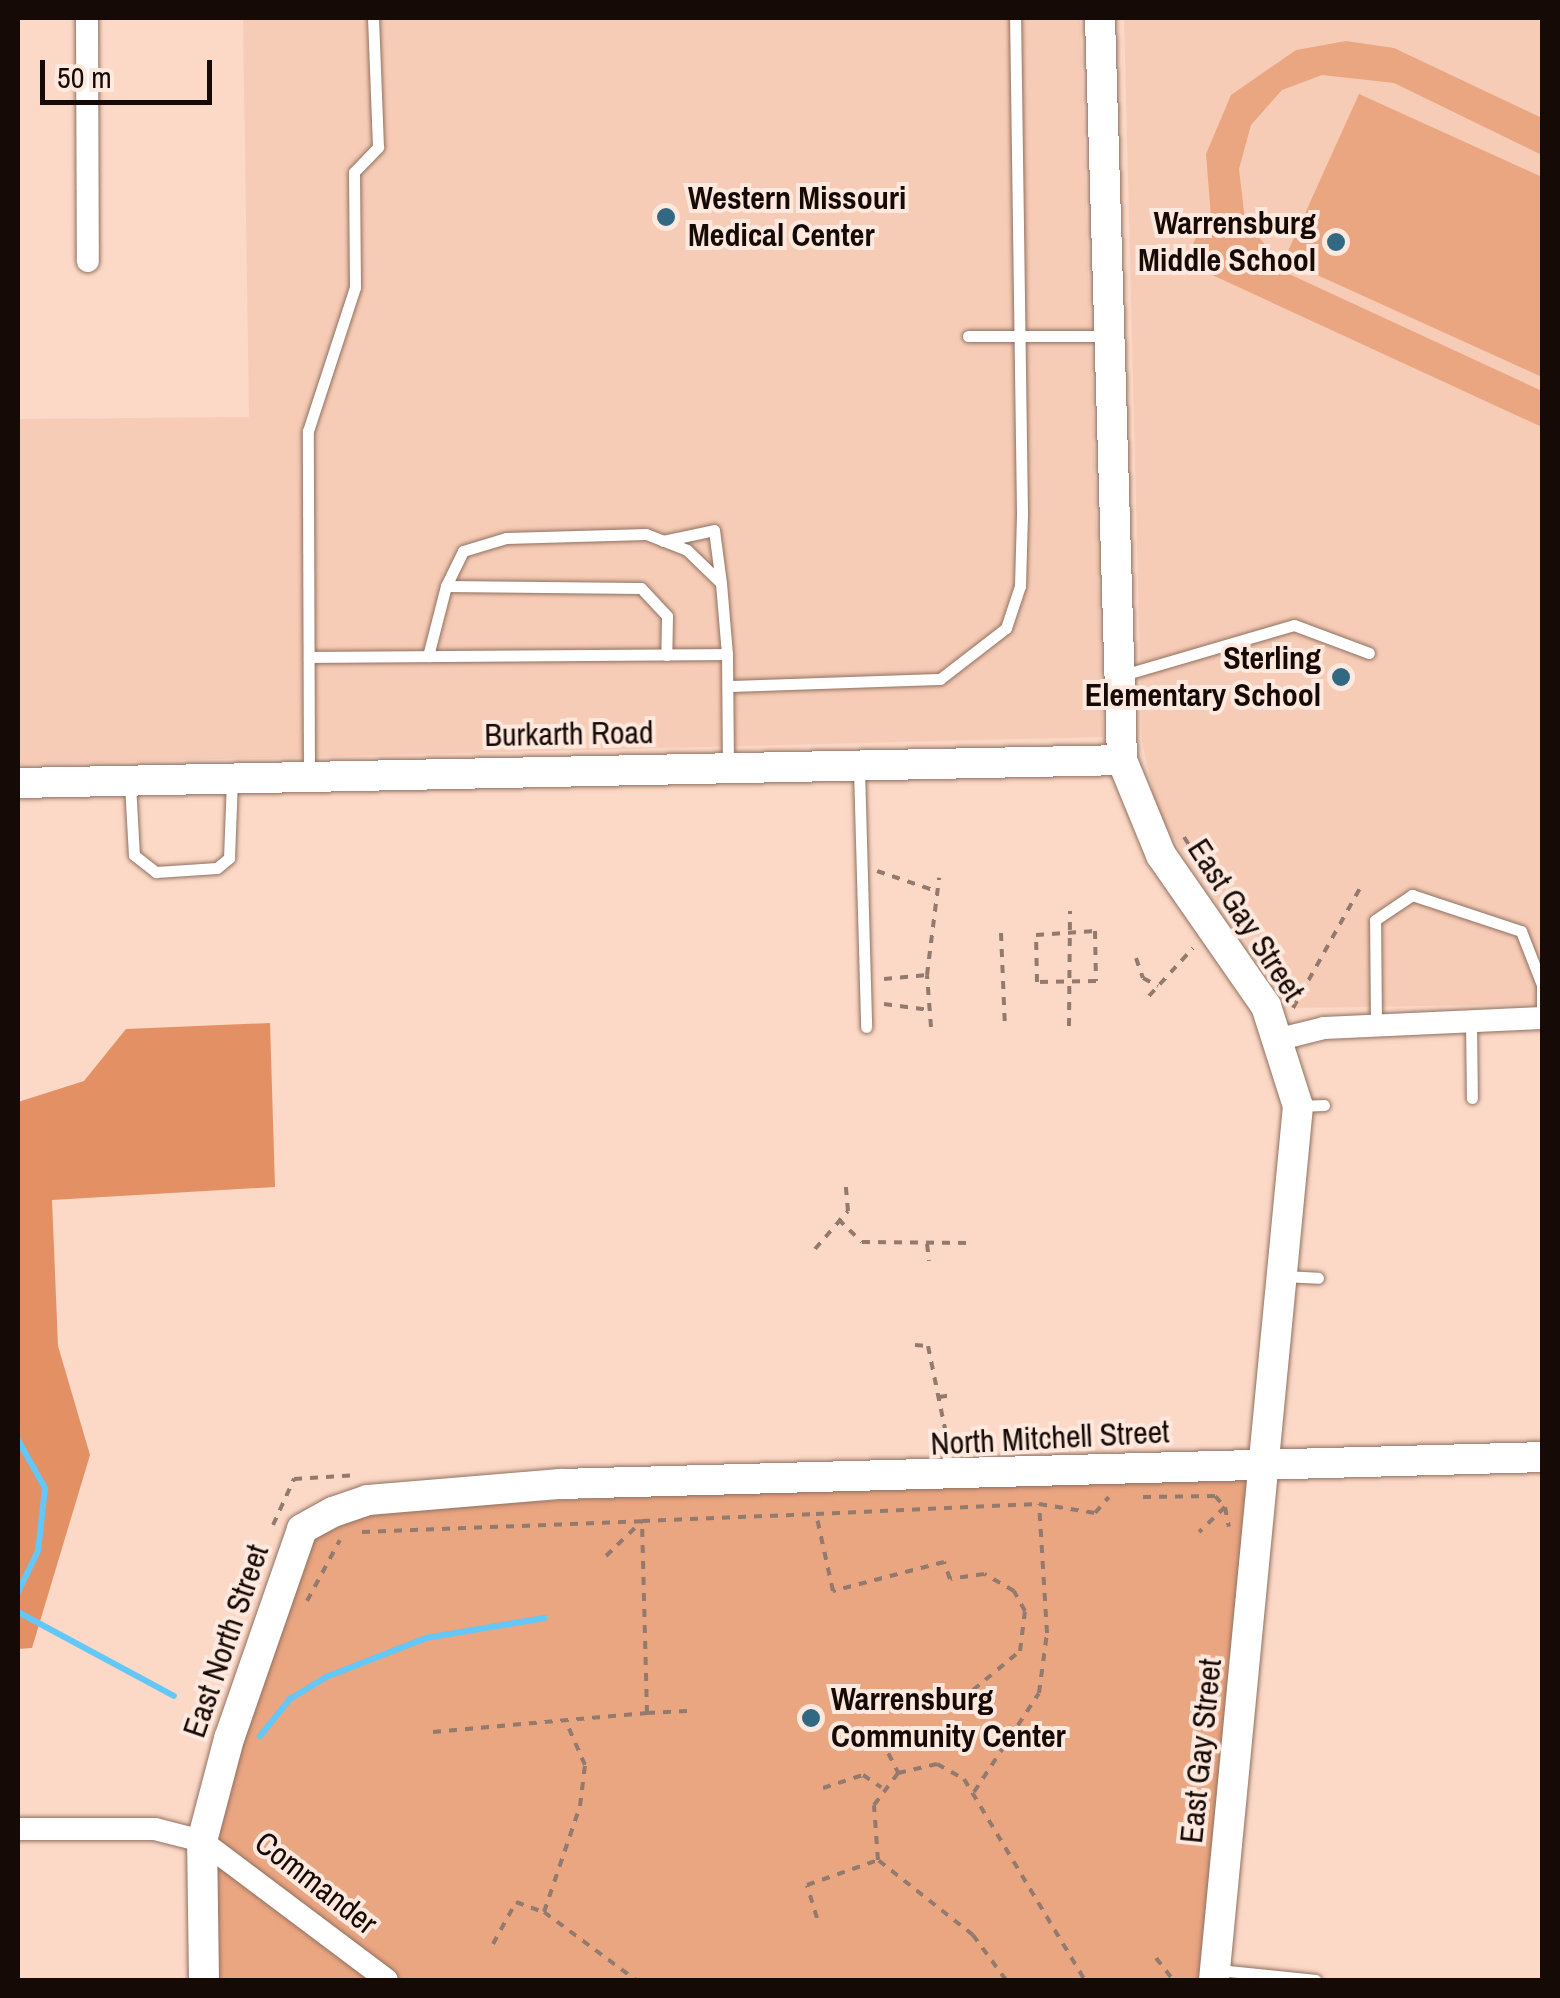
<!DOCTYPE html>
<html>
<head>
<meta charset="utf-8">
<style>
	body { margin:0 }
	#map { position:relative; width:1560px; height:1998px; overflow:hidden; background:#fcd8c6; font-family:"Archivo Narrow",sans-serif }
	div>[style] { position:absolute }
	.built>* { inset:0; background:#f7ccb6 }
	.green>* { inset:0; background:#eaa581 }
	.forest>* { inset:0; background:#e29064 }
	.stream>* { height:6px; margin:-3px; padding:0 3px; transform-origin:3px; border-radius:3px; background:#63c7f7 }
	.path>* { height:4px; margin-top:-2px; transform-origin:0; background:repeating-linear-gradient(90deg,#927a6e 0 8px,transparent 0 16px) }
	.roads { filter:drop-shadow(0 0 2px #907060) drop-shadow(0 0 2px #907060) }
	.lane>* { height:11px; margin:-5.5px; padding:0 5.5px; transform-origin:5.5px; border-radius:5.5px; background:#fff }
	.street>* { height:22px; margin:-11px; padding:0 11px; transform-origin:11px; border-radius:11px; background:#fff }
	.secondary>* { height:30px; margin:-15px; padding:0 15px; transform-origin:15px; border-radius:15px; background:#fff }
	.dots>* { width:28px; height:28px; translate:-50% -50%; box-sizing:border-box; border:5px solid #ffe9de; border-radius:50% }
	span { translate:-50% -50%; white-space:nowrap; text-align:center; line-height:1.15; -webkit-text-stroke:8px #ffe9de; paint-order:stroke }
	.poi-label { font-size:32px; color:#150a05; font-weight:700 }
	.left { translate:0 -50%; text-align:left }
	.right { translate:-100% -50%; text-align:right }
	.street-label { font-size:32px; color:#150a05 }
	.frame { position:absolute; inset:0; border:20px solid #150a05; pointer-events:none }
	.scale { position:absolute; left:40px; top:60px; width:172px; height:45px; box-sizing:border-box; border:5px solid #150a05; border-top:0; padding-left:12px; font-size:30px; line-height:35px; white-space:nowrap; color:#150a05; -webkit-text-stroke:8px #ffe9de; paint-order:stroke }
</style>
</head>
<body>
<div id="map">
	<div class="built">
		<i style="clip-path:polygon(243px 18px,1080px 18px,1103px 737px,18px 764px,18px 419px,249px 417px)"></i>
		<i style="clip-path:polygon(1124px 18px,1542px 18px,1542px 1004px,1293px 1008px,1158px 816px,1142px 741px)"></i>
	</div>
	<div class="green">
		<i style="clip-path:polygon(1346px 41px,1394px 48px,1542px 118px,1542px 155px,1394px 83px,1322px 75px,1282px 90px,1251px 125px,1239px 169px,1245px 220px,1289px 274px,1542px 391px,1542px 427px,1186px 263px,1200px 226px,1212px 230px,1206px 154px,1231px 95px,1296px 50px)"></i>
		<i style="clip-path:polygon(1359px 94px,1542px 177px,1542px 377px,1284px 260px)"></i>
		<i style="clip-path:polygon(1264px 1464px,1214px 1980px,209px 1980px,202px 1841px,286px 1577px,333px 1512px)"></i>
	</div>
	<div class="forest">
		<i style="clip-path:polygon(270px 1023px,275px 1187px,52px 1200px,58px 1346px,90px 1455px,32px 1648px,18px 1649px,18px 1102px,84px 1081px,126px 1029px)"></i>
	</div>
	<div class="stream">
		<i style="left:18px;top:1440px;width:55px;rotate:60.6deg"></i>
		<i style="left:45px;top:1488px;width:63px;rotate:96.3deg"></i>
		<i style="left:38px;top:1551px;width:46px;rotate:116deg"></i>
		<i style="left:18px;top:1612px;width:177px;rotate:28.3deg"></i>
		<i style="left:260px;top:1736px;width:48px;rotate:-51deg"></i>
		<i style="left:290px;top:1699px;width:42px;rotate:-31.4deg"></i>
		<i style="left:326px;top:1677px;width:107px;rotate:-21.3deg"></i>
		<i style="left:426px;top:1638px;width:120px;rotate:-9.6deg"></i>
	</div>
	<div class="path">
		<i style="left:1184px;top:837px;width:50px;rotate:57.3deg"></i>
		<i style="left:877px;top:871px;width:65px;rotate:18.7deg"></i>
		<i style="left:1095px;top:931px;width:50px;rotate:88.9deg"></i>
		<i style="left:1096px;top:981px;width:59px;rotate:179deg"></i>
		<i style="left:1037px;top:982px;width:47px;rotate:-91.2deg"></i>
		<i style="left:1036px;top:935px;width:59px;rotate:-3.9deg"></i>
		<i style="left:1001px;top:933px;width:94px;rotate:87.6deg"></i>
		<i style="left:1136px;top:958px;width:21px;rotate:71deg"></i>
		<i style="left:1143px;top:978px;width:17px;rotate:28deg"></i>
		<i style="left:884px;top:979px;width:43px;rotate:-5.3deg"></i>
		<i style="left:1149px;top:996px;width:65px;rotate:-47.5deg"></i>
		<i style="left:884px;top:1004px;width:46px;rotate:7.4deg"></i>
		<i style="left:1293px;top:1008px;width:143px;rotate:-60.8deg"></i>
		<i style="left:1069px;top:1026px;width:115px;rotate:-89.5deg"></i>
		<i style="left:931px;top:1027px;width:52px;rotate:-94.4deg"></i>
		<i style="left:927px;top:975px;width:98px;rotate:-82.9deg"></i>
		<i style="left:838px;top:1219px;width:33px;rotate:44deg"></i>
		<i style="left:862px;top:1242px;width:109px;rotate:0.5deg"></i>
		<i style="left:927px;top:1244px;width:17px;rotate:83deg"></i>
		<i style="left:815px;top:1249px;width:50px;rotate:-49deg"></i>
		<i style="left:848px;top:1211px;width:32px;rotate:-95deg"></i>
		<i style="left:915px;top:1345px;width:13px;rotate:4deg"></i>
		<i style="left:928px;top:1346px;width:85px;rotate:78.4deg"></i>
		<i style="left:939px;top:1397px;width:14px;rotate:-8deg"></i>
		<i style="left:1143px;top:1497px;width:72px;rotate:-0.8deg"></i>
		<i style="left:1215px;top:1496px;width:15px;rotate:48deg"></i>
		<i style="left:1225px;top:1507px;width:36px;rotate:136deg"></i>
		<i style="left:1225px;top:1507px;width:20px;rotate:79deg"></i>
		<i style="left:273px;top:1525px;width:51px;rotate:-65.5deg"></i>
		<i style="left:294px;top:1479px;width:64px;rotate:-3.6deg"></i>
		<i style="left:362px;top:1532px;width:280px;rotate:-2.2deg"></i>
		<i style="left:606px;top:1556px;width:50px;rotate:-44.2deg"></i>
		<i style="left:307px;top:1601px;width:69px;rotate:-61.6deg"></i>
		<i style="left:973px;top:1690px;width:61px;rotate:-39.7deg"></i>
		<i style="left:1020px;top:1651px;width:40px;rotate:-82.9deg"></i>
		<i style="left:1025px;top:1611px;width:23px;rotate:-119deg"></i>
		<i style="left:1014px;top:1591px;width:34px;rotate:-150deg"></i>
		<i style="left:984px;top:1574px;width:34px;rotate:172deg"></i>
		<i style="left:950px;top:1579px;width:18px;rotate:-109deg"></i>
		<i style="left:944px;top:1562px;width:115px;rotate:165.4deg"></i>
		<i style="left:833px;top:1591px;width:79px;rotate:-102.4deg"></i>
		<i style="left:816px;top:1514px;width:223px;rotate:-2.6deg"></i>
		<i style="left:687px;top:1711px;width:40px;rotate:177.1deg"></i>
		<i style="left:647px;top:1713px;width:192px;rotate:-91.5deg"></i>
		<i style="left:642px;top:1521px;width:174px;rotate:-2.3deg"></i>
		<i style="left:433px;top:1732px;width:215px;rotate:-5.1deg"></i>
		<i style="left:881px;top:1739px;width:38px;rotate:63deg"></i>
		<i style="left:823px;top:1788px;width:42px;rotate:-18deg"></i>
		<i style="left:863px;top:1775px;width:22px;rotate:34deg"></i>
		<i style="left:974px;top:1792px;width:118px;rotate:-56.7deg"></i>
		<i style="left:1039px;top:1693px;width:61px;rotate:-82.4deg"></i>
		<i style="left:1047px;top:1633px;width:129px;rotate:-93.5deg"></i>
		<i style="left:1039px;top:1504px;width:57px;rotate:9.1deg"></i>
		<i style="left:1095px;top:1513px;width:21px;rotate:-49deg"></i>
		<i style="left:544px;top:1912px;width:114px;rotate:36.5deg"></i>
		<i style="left:817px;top:1918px;width:34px;rotate:-107deg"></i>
		<i style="left:807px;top:1885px;width:75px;rotate:-19.4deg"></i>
		<i style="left:493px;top:1944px;width:48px;rotate:-61.3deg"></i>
		<i style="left:516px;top:1902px;width:30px;rotate:20deg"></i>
		<i style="left:544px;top:1912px;width:112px;rotate:-71.2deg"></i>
		<i style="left:580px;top:1806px;width:41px;rotate:-83deg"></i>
		<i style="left:585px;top:1765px;width:45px;rotate:-113.7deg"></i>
		<i style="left:1156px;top:1958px;width:28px;rotate:52deg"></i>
		<i style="left:1006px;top:1980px;width:56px;rotate:-126.3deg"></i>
		<i style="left:973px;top:1935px;width:121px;rotate:-141.7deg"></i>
		<i style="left:878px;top:1860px;width:55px;rotate:-94.2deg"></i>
		<i style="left:874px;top:1805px;width:40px;rotate:-53deg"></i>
		<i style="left:898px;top:1773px;width:40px;rotate:-13deg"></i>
		<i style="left:937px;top:1764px;width:31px;rotate:29deg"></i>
		<i style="left:964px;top:1779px;width:235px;rotate:59deg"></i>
	</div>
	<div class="roads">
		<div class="lane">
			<i style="left:968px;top:336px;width:140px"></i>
			<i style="left:663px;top:541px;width:52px;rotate:-12.2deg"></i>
			<i style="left:714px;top:530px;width:53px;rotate:82.5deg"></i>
			<i style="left:446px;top:586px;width:39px;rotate:-64deg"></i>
			<i style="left:463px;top:551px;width:45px;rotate:-16.8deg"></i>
			<i style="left:506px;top:538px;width:140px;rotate:-1.6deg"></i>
			<i style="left:646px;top:534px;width:44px;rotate:21.3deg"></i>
			<i style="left:687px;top:550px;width:47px;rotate:44.1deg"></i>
			<i style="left:721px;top:583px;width:71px;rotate:85.2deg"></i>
			<i style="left:428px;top:656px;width:72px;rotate:-75.6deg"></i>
			<i style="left:446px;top:586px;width:195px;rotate:0.6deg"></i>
			<i style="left:641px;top:588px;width:38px;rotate:47deg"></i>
			<i style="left:667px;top:616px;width:39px;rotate:91deg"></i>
			<i style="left:309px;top:657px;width:418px;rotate:-0.4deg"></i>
			<i style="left:727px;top:654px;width:112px;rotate:89.5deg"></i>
			<i style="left:1123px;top:675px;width:178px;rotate:-16.3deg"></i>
			<i style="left:1294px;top:625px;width:80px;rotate:20.5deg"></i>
			<i style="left:729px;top:686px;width:211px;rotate:-1.9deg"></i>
			<i style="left:940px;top:679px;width:83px;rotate:-37.7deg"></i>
			<i style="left:1006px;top:628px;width:44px;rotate:-71.6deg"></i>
			<i style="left:1020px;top:586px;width:73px;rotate:-88.4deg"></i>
			<i style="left:1022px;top:513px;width:495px;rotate:-90.8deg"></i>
			<i style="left:859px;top:769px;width:258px;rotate:88.4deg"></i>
			<i style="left:309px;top:775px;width:344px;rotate:-90.2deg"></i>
			<i style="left:308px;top:431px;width:151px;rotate:-71.9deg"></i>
			<i style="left:355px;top:287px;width:115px;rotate:-90.5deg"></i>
			<i style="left:354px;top:172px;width:35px;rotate:-46deg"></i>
			<i style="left:378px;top:147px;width:129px;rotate:-92.2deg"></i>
			<i style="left:130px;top:784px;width:71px;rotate:86.8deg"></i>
			<i style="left:134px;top:855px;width:28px;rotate:38deg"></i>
			<i style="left:156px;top:872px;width:61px;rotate:-3.8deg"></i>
			<i style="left:217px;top:868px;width:16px;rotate:-40deg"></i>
			<i style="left:229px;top:858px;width:79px;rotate:-87.8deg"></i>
			<i style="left:1471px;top:1021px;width:77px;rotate:89.3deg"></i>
			<i style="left:1376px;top:1026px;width:106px;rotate:-90.5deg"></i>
			<i style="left:1375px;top:920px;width:45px;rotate:-34deg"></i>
			<i style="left:1412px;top:895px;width:115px;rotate:18.3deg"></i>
			<i style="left:1521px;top:931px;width:58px;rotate:68.7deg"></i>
			<i style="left:1542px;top:985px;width:33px;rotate:90deg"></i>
			<i style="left:1298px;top:1106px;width:26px;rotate:-2deg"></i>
			<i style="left:1283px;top:1276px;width:35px;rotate:3deg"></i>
			<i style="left:1219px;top:1970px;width:97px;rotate:5.9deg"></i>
		</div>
		<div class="street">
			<i style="left:87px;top:18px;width:243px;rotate:89.8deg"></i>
			<i style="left:1280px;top:1039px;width:45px;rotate:-14deg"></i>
			<i style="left:1324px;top:1028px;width:218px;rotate:-2.6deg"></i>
			<i style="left:18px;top:1829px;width:137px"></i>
			<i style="left:155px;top:1829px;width:49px;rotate:14.3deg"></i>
			<i style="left:202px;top:1841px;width:231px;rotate:36.9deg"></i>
		</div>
		<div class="secondary">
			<i style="left:1100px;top:18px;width:742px;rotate:88.3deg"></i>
			<i style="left:1122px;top:760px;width:103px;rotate:67.7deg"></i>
			<i style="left:1161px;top:855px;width:184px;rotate:55.2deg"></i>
			<i style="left:1266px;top:1006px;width:105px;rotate:72.3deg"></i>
			<i style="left:1298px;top:1106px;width:878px;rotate:95.49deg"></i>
			<i style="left:18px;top:783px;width:1104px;rotate:-1.19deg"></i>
			<i style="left:204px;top:1980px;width:139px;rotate:-90.8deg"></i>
			<i style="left:202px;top:1841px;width:106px;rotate:-75.2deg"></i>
			<i style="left:229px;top:1739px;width:222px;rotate:-70.8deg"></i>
			<i style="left:302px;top:1529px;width:35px;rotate:-29deg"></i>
			<i style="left:333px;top:1512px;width:37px;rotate:-19deg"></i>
			<i style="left:368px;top:1500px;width:193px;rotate:-4.8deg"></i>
			<i style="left:560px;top:1484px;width:982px;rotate:-1.57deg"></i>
		</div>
	</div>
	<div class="dots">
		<i style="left:666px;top:217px;background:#316983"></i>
		<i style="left:1336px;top:242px;background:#316983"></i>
		<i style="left:1341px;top:677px;background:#316983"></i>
		<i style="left:811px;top:1718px;background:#316983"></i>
	</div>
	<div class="poi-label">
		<span class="left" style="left:688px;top:217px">Western Missouri<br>Medical Center</span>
		<span class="right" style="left:1316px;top:242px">Warrensburg<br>Middle School</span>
		<span class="right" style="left:1321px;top:677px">Sterling<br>Elementary School</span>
		<span class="left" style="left:831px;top:1718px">Warrensburg<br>Community Center</span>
	</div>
	<div class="street-label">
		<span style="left:569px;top:734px;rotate:-1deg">Burkarth Road</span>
		<span style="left:1246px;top:920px;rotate:57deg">East Gay Street</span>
		<span style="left:1050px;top:1438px;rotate:-3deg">North Mitchell Street</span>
		<span style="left:226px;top:1641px;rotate:-71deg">East North Street</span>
		<span style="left:1201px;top:1751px;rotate:-84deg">East Gay Street</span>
		<span style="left:316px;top:1883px;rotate:38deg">Commander</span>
	</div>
	<div class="frame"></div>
	<div class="scale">50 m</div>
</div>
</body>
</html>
